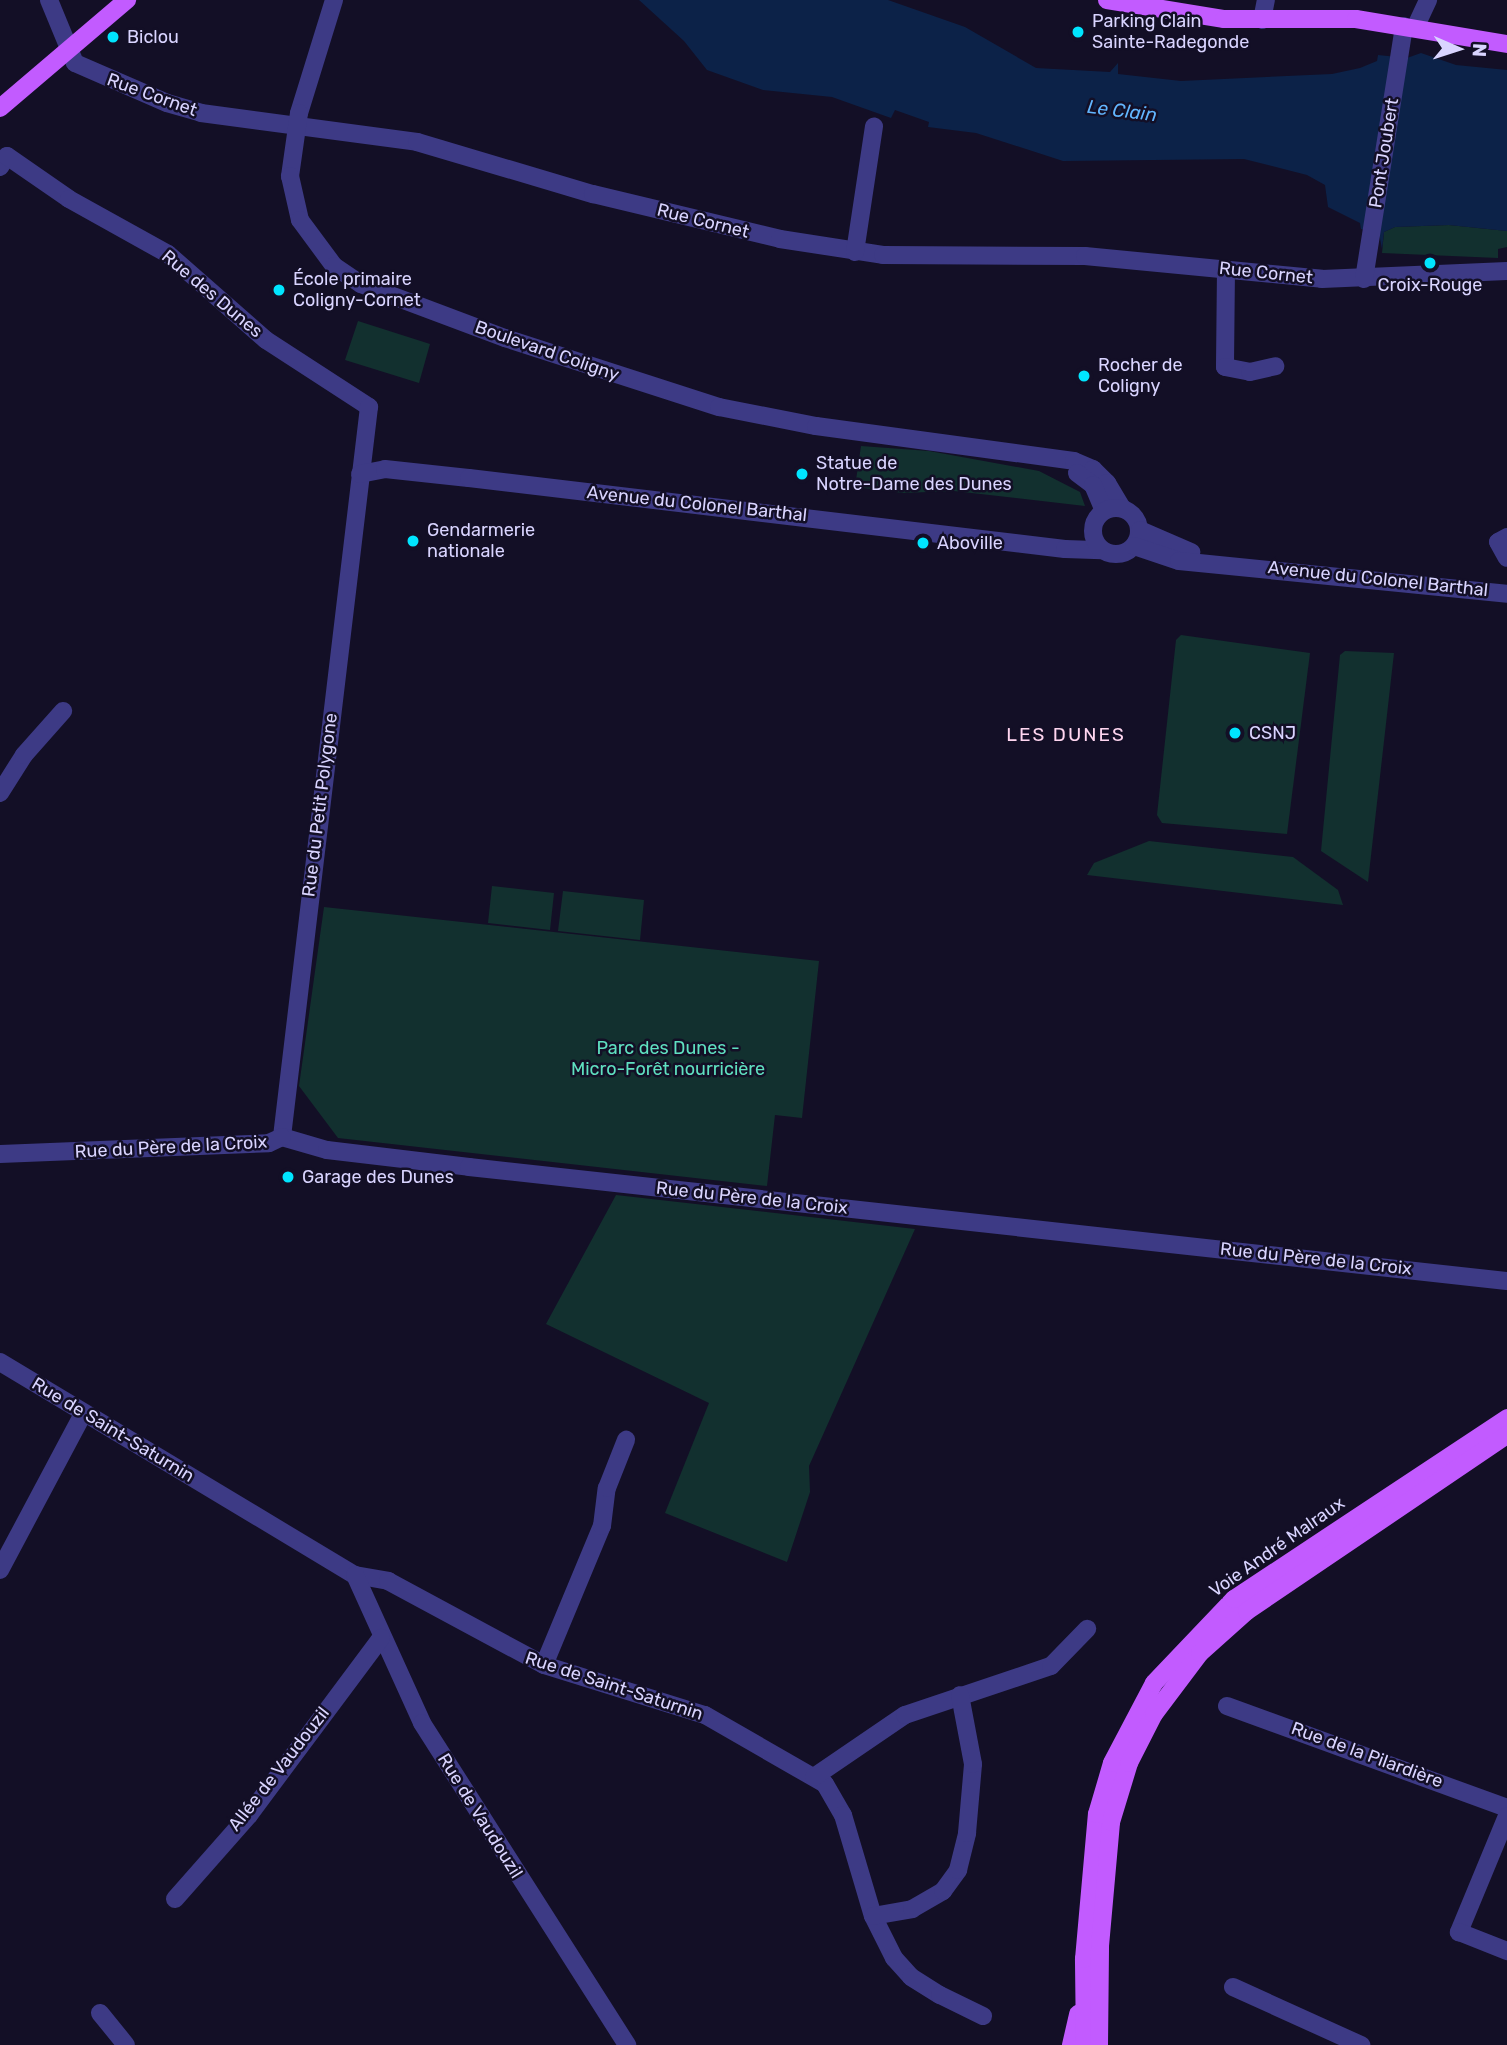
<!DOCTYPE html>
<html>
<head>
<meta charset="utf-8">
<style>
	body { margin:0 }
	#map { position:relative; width:1507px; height:2045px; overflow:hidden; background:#130f26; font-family:Rubik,sans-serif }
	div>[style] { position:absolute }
	.green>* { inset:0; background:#12302f }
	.water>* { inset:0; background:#0c2248 }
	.minor>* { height:18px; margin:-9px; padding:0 9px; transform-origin:9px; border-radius:9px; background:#3d3a85 }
	.minor>.ring { margin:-9px; padding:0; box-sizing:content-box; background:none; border:18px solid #3d3a85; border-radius:50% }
	.major>* { height:18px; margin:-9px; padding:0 9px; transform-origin:9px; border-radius:9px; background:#c25bff }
	.dots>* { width:19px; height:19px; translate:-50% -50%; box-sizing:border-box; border:4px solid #130f26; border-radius:50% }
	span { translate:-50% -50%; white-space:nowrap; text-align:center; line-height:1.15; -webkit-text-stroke:5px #130f26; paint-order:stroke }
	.poi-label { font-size:18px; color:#d9d4ff }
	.left { translate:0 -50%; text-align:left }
	.street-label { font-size:18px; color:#d9d4ff }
	.park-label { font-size:18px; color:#5fe0c0 }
	.water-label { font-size:19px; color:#62b6ff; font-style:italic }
	.neighbourhood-label { font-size:19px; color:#ffd6f0; letter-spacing:2px }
	.north { position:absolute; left:1423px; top:14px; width:70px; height:70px; -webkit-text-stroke:5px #130f26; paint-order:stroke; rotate:93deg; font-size:19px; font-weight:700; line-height:28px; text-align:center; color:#d9d4ff }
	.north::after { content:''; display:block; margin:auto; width:24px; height:32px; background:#d9d4ff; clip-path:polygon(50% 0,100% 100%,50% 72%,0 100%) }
</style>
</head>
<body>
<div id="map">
	<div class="green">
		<i style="clip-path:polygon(1449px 225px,1507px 231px,1507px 247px,1498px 249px,1498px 258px,1382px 253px,1384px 232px,1395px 227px)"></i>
		<i style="clip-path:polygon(358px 321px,430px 344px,419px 383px,345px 360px)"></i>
		<i style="clip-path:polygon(861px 446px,929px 451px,1039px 471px,1080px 492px,1085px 506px,954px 491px,903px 493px,855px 487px)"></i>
		<i style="clip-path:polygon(1181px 635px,1310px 653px,1287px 834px,1162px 823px,1157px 815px,1176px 640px)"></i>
		<i style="clip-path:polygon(1345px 651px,1394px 653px,1368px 882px,1321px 851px,1340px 655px)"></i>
		<i style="clip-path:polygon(1149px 841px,1293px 857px,1338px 890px,1343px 905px,1087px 875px,1094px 863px)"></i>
		<i style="clip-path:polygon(492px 886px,554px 893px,550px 930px,488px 923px)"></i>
		<i style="clip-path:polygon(563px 891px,644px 900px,640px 940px,558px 931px)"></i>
		<i style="clip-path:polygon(324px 907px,819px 961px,802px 1118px,775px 1115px,767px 1186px,338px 1138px,299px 1086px)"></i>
		<i style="clip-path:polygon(616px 1195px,915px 1229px,809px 1466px,810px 1492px,787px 1562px,665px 1513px,709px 1403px,546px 1324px)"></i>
	</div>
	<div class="water">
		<i style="clip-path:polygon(639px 0,888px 0,965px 27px,1036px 68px,1110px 72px,1118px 63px,1118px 74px,1181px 81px,1332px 74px,1360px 68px,1377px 61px,1378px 55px,1407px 58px,1421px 53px,1456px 65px,1507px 70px,1507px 231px,1449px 225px,1395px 227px,1384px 232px,1382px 249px,1379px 233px,1361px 229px,1360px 223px,1328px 207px,1325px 185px,1307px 175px,1244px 159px,1063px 161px,976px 133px,928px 127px,929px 122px,895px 110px,891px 118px,832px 97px,763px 90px,707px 70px,684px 41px)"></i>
	</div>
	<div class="minor">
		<i style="left:49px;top:0;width:68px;rotate:67.6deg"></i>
		<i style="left:75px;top:63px;width:100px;rotate:23.5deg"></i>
		<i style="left:167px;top:103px;width:35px;rotate:16deg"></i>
		<i style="left:201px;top:113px;width:218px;rotate:7.6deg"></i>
		<i style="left:417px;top:142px;width:184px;rotate:16.5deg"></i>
		<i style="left:593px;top:194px;width:192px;rotate:13.5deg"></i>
		<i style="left:780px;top:239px;width:104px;rotate:8.8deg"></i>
		<i style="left:883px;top:255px;width:202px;rotate:0.3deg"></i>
		<i style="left:1085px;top:256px;width:238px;rotate:5.5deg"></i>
		<i style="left:1322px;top:279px;width:185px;rotate:-2.5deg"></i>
		<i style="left:334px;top:0;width:118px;rotate:107.2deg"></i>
		<i style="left:299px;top:113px;width:64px;rotate:98.1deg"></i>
		<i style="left:290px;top:176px;width:45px;rotate:77.2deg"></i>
		<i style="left:300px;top:220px;width:57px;rotate:53.5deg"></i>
		<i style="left:334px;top:266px;width:32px;rotate:34deg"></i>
		<i style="left:361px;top:284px;width:154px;rotate:20.6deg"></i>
		<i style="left:505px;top:338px;width:225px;rotate:17.9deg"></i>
		<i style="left:719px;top:407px;width:99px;rotate:11.1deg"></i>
		<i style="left:816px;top:426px;width:260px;rotate:7.7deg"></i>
		<i style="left:1074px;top:461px;width:21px;rotate:23deg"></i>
		<i style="left:1093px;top:469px;width:20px;rotate:45deg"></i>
		<i style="left:1107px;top:483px;width:29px;rotate:59deg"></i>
		<i style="left:1262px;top:20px;width:20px;rotate:-79deg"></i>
		<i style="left:1415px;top:28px;width:31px;rotate:-65deg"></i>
		<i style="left:0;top:167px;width:13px;rotate:-58deg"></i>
		<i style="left:7px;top:156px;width:75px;rotate:34.7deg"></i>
		<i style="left:69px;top:199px;width:113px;rotate:29.1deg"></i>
		<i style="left:168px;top:254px;width:130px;rotate:41.3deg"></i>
		<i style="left:266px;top:340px;width:123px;rotate:33deg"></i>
		<i style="left:369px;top:407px;width:735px;rotate:96.8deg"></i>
		<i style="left:855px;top:252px;width:127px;rotate:-81.4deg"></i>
		<i style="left:1226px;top:269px;width:98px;rotate:90.6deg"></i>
		<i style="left:1225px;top:367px;width:25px;rotate:11deg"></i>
		<i style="left:1250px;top:372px;width:26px;rotate:-13deg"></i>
		<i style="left:1364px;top:279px;width:256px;rotate:-81deg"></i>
		<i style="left:1077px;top:473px;width:20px;rotate:37deg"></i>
		<i style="left:1093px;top:485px;width:28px;rotate:67deg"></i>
		<i style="left:360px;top:474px;width:25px;rotate:-11deg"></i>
		<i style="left:385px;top:469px;width:84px;rotate:6.1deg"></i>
		<i style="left:469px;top:478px;width:600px;rotate:6.79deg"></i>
		<i style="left:1065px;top:549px;width:37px;rotate:2deg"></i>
		<i class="ring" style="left:1093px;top:508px;width:28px;height:28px"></i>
		<i style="left:1140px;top:530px;width:56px;rotate:23.3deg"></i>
		<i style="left:1507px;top:537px;width:10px;rotate:151deg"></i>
		<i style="left:1498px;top:542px;width:18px;rotate:61deg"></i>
		<i style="left:1134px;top:546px;width:47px;rotate:18.4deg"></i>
		<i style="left:1179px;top:561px;width:330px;rotate:5.7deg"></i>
		<i style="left:0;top:793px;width:45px;rotate:-57.7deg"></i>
		<i style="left:24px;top:755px;width:59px;rotate:-48.4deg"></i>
		<i style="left:282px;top:1137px;width:47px;rotate:16.1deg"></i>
		<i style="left:327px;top:1150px;width:143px;rotate:6.8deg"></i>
		<i style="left:469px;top:1167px;width:1044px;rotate:6.27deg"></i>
		<i style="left:0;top:1154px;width:269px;rotate:-2.3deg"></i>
		<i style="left:269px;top:1143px;width:14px;rotate:-25deg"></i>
		<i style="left:0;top:1362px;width:414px;rotate:31deg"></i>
		<i style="left:355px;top:1575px;width:34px;rotate:10deg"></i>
		<i style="left:388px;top:1581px;width:177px;rotate:28.3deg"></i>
		<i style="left:544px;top:1665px;width:169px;rotate:17.3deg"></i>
		<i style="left:705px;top:1715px;width:138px;rotate:29.9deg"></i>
		<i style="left:825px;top:1784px;width:36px;rotate:60deg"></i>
		<i style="left:843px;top:1815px;width:105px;rotate:73.5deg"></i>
		<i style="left:873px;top:1916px;width:47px;rotate:63.4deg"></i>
		<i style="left:894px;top:1958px;width:25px;rotate:48deg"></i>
		<i style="left:911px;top:1977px;width:34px;rotate:32deg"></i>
		<i style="left:940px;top:1995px;width:48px;rotate:26deg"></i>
		<i style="left:0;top:1570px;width:177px;rotate:-62deg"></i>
		<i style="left:355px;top:1575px;width:162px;rotate:65.6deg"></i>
		<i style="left:422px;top:1723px;width:382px;rotate:57.5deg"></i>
		<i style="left:544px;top:1665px;width:151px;rotate:-67.4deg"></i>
		<i style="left:602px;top:1526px;width:38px;rotate:-83deg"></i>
		<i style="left:607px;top:1488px;width:52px;rotate:-68.4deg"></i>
		<i style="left:1227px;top:1706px;width:298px;rotate:20deg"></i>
		<i style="left:814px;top:1777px;width:110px;rotate:-34.3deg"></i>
		<i style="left:905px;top:1715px;width:154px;rotate:-18.6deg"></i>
		<i style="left:1051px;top:1666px;width:52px;rotate:-45.8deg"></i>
		<i style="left:1507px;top:1816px;width:126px;rotate:112.5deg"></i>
		<i style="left:1459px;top:1932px;width:52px;rotate:21.6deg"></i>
		<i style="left:175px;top:1899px;width:112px;rotate:-48.6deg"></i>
		<i style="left:249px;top:1815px;width:221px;rotate:-53.3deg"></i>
		<i style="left:873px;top:1916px;width:40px;rotate:-10deg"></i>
		<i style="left:912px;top:1909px;width:36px;rotate:-30deg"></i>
		<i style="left:943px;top:1891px;width:26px;rotate:-54deg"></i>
		<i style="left:958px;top:1870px;width:38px;rotate:-76deg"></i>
		<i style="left:967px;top:1833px;width:69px;rotate:-85deg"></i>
		<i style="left:973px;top:1764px;width:70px;rotate:-100.7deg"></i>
		<i style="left:1233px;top:1987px;width:141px;rotate:24.4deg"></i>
		<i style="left:100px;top:2013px;width:41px;rotate:50.9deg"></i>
	</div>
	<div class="major">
		<i style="left:1107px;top:0;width:119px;rotate:9.2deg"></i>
		<i style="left:1224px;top:19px;width:132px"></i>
		<i style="left:1356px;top:19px;width:153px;rotate:9.4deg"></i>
		<i style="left:0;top:108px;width:167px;rotate:-40.4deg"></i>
		<i style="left:1071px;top:2045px;width:32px;rotate:-77deg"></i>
		<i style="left:1085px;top:2045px;width:86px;rotate:-90.7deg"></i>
		<i style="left:1084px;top:1959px;width:146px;rotate:-84.9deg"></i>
		<i style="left:1097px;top:1814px;width:53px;rotate:-73.6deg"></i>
		<i style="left:1112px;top:1763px;width:90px;rotate:-62.3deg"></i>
		<i style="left:1154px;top:1683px;width:116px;rotate:-46.4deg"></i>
		<i style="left:1234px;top:1599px;width:328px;rotate:-33.5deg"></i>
		<i style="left:1099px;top:2045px;width:99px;rotate:-89.4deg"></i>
		<i style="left:1100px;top:1946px;width:124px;rotate:-84.9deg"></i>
		<i style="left:1111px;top:1822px;width:62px;rotate:-73deg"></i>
		<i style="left:1129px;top:1763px;width:55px;rotate:-63deg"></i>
		<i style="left:1154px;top:1714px;width:76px;rotate:-53deg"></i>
		<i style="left:1200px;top:1653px;width:63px;rotate:-41.8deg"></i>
		<i style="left:1247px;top:1611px;width:314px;rotate:-34.1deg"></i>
	</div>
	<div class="dots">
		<i style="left:1078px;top:32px;background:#00e5ff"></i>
		<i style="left:113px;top:37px;background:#00e5ff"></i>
		<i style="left:1430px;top:263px;background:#00e5ff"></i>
		<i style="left:279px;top:290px;background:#00e5ff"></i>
		<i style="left:1084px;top:376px;background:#00e5ff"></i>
		<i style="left:802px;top:474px;background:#00e5ff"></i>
		<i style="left:413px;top:541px;background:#00e5ff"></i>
		<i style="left:923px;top:543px;background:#00e5ff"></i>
		<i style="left:1235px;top:733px;background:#00e5ff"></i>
		<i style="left:288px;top:1177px;background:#00e5ff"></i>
	</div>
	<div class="poi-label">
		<span class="left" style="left:1092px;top:32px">Parking Clain<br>Sainte-Radegonde</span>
		<span class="left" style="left:127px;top:37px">Biclou</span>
		<span class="left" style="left:293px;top:290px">École primaire<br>Coligny-Cornet</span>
		<span style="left:1430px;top:285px">Croix-Rouge</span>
		<span class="left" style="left:1098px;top:376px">Rocher de<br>Coligny</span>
		<span class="left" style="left:816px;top:474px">Statue de<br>Notre-Dame des Dunes</span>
		<span class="left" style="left:427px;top:541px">Gendarmerie<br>nationale</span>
		<span class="left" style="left:937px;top:543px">Aboville</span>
		<span class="left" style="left:1249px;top:733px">CSNJ</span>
		<span class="left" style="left:302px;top:1177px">Garage des Dunes</span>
	</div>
	<div class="street-label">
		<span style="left:152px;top:95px;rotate:20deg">Rue Cornet</span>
		<span style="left:1384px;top:153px;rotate:-81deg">Pont Joubert</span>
		<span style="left:703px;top:221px;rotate:14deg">Rue Cornet</span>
		<span style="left:1266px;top:273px;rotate:6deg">Rue Cornet</span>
		<span style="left:212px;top:294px;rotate:40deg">Rue des Dunes</span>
		<span style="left:547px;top:351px;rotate:19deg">Boulevard Coligny</span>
		<span style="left:697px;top:504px;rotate:6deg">Avenue du Colonel Barthal</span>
		<span style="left:1378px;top:579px;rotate:6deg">Avenue du Colonel Barthal</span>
		<span style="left:320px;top:805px;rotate:-83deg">Rue du Petit Polygone</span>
		<span style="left:171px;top:1147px;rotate:-3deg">Rue du Père de la Croix</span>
		<span style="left:752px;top:1198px;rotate:6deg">Rue du Père de la Croix</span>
		<span style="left:1316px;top:1259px;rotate:6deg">Rue du Père de la Croix</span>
		<span style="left:113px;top:1430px;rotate:31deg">Rue de Saint-Saturnin</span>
		<span style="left:1277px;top:1547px;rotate:-35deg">Voie André Malraux</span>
		<span style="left:614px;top:1686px;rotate:18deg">Rue de Saint-Saturnin</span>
		<span style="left:1367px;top:1755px;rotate:20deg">Rue de la Pilardière</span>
		<span style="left:279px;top:1769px;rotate:-52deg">Allée de Vaudouzil</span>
		<span style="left:480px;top:1816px;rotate:58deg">Rue de Vaudouzil</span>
	</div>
	<div class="park-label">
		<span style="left:668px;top:1059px">Parc des Dunes -<br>Micro-Forêt nourricière</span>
	</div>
	<div class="water-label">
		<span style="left:1122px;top:111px;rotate:7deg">Le Clain</span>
	</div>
	<div class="neighbourhood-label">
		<span style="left:1066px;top:735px">LES DUNES</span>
	</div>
	<div class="north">N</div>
</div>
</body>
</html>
